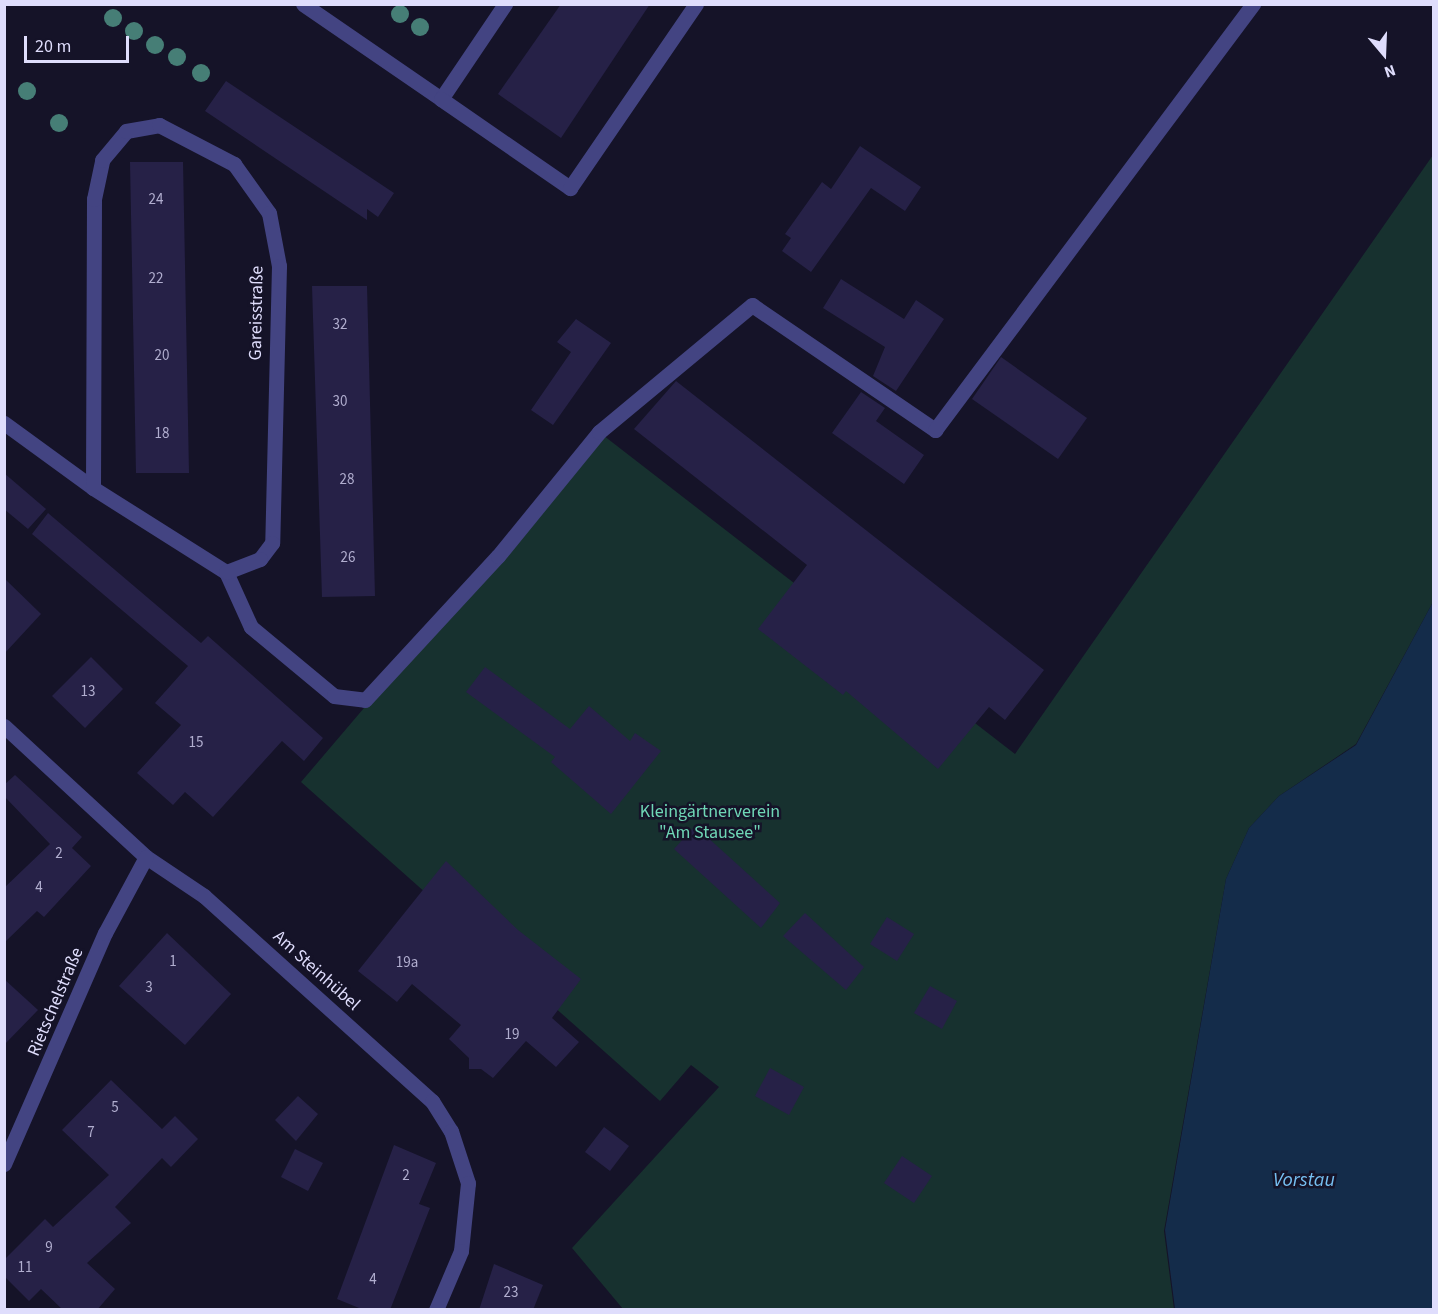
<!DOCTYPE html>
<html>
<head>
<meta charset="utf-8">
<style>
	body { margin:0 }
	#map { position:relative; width:1438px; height:1314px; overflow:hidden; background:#151328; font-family:"Source Sans 3",sans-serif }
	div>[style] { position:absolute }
	.green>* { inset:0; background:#17312f }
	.water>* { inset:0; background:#142c4a }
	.building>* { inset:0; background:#262147 }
	.minor>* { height:15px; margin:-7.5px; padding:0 7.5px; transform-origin:7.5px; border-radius:7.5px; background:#434482 }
	.trees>* { width:18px; height:18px; margin:-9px; border-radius:50%; background:#467e76 }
	span { translate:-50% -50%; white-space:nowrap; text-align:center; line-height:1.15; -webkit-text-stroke:5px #151328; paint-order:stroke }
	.number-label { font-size:15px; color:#b1aecf }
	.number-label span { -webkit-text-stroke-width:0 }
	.street-label { font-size:18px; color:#dfddfc }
	.park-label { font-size:18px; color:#6fd6b6 }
	.water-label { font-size:20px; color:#76bff1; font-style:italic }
	.frame { position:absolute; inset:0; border:6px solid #dfddfc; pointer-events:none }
	.north { position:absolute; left:1354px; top:24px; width:60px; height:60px; -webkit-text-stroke:4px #151328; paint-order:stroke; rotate:161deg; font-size:16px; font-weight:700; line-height:24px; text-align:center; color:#dfddfc }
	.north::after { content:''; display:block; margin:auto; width:21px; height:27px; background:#dfddfc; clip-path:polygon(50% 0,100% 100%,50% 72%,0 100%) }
	.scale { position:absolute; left:24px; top:36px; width:105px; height:27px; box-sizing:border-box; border:3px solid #dfddfc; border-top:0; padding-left:8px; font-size:18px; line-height:21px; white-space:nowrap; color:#dfddfc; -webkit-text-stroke:4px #151328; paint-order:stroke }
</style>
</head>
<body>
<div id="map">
	<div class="green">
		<i style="clip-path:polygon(1433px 155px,1433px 602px,1356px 744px,1279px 796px,1249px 828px,1226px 879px,1164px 1231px,1174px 1309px,623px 1309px,572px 1248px,719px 1087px,691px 1065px,660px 1101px,301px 782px,599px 432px,1015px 754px)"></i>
	</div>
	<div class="water">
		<i style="clip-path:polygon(1433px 602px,1433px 1309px,1175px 1309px,1165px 1230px,1226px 879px,1249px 828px,1279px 796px,1356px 745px)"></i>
	</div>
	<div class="building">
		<i style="clip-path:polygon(561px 4px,650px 4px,561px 138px,498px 94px)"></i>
		<i style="clip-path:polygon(226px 81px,394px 193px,378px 217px,367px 209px,367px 220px,205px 111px)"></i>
		<i style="clip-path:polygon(860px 146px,921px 187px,905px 211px,871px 188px,811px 272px,782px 251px,791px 238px,785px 234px,822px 182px,831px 189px)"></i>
		<i style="clip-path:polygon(130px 162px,183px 162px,189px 473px,136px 473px)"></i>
		<i style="clip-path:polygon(841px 279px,904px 319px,916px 300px,944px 319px,896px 391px,873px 376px,885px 347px,823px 308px)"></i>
		<i style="clip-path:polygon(312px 286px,367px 286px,375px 596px,322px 597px)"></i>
		<i style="clip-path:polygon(576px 319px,611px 343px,553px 425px,531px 410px,571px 352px,557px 342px)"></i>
		<i style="clip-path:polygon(1001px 357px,1087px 418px,1058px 459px,972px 399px)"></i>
		<i style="clip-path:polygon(676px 381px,1044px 670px,1005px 720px,989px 707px,938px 769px,846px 691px,843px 695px,758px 629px,807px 565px,634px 429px)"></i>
		<i style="clip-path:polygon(861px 392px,885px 408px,876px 421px,924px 455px,904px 484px,832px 433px)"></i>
		<i style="clip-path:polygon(4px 473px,46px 509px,28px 529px,4px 509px)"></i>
		<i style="clip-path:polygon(48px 513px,201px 643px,208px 636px,323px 738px,304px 761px,282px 741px,213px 817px,185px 792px,173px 805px,137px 773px,181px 725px,155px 703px,188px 666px,32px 534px)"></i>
		<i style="clip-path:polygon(4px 578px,41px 614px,4px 654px)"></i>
		<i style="clip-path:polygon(91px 657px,123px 689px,85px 728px,52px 696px)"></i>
		<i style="clip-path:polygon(485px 667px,570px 729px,589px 706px,630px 741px,635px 733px,661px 751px,611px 814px,551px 762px,555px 757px,466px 692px)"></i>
		<i style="clip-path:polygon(15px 775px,82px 837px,72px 848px,91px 866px,44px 917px,37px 911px,4px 943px,4px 888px,50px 844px,4px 796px,4px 785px)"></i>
		<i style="clip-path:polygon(695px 826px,780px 903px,761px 928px,674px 849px)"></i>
		<i style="clip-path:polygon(446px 861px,518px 930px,581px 979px,552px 1018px,579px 1042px,556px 1067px,526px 1041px,493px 1078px,481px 1069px,469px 1069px,469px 1058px,449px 1039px,461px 1025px,412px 984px,397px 1002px,358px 971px)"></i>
		<i style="clip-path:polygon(805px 913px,864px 967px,846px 990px,783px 936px)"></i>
		<i style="clip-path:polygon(887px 917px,914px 934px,897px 961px,870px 944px)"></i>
		<i style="clip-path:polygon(167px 933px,231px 994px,185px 1045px,119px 986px)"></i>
		<i style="clip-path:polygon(4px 979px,38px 1010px,4px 1045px)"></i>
		<i style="clip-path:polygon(930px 986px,957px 1001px,942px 1029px,914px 1013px)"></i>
		<i style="clip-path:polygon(770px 1068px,804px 1087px,789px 1115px,755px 1096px)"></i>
		<i style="clip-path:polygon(111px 1080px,162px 1129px,175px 1116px,198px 1139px,171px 1167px,162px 1158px,115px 1207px,131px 1223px,87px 1263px,115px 1289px,97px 1310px,63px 1310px,41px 1289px,29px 1301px,4px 1276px,4px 1260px,45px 1219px,53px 1227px,109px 1175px,62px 1130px)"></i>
		<i style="clip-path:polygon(298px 1096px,318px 1114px,296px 1141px,275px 1120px)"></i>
		<i style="clip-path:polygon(604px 1127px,629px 1146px,610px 1171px,585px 1152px)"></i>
		<i style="clip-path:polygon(394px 1145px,436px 1163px,419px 1204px,430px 1208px,390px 1310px,364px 1310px,337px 1299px)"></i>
		<i style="clip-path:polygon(295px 1149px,323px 1163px,308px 1191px,281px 1177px)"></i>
		<i style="clip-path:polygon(902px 1156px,932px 1176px,914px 1203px,884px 1183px)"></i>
		<i style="clip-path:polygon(494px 1264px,543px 1285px,533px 1310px,479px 1310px)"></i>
	</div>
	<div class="minor">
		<i style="left:303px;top:4px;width:168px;rotate:34.5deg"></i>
		<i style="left:441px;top:99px;width:115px;rotate:-56deg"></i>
		<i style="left:441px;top:99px;width:157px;rotate:34.6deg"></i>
		<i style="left:570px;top:188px;width:223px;rotate:-55.6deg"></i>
		<i style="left:4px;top:423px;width:110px;rotate:36.1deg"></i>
		<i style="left:93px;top:488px;width:157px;rotate:32.3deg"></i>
		<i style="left:226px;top:572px;width:60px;rotate:65.6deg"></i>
		<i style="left:251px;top:627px;width:108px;rotate:39.7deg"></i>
		<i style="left:334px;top:696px;width:31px;rotate:7deg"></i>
		<i style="left:365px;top:700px;width:196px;rotate:-47.3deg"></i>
		<i style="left:498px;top:556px;width:160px;rotate:-50.8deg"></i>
		<i style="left:599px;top:432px;width:199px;rotate:-39.7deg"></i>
		<i style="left:752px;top:305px;width:222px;rotate:34.3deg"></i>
		<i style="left:935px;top:430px;width:532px;rotate:-53.26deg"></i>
		<i style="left:93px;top:488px;width:289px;rotate:-89.8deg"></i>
		<i style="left:94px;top:199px;width:40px;rotate:-78deg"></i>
		<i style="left:102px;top:160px;width:38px;rotate:-50deg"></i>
		<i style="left:126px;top:131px;width:34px;rotate:-10deg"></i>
		<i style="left:159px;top:125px;width:85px;rotate:27.5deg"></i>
		<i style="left:234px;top:164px;width:60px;rotate:54.5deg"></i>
		<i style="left:269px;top:213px;width:54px;rotate:79.3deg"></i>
		<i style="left:279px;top:266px;width:277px;rotate:91.4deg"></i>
		<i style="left:272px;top:543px;width:20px;rotate:127deg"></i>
		<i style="left:260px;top:559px;width:36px;rotate:159deg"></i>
		<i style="left:4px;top:726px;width:193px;rotate:42.7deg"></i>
		<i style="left:146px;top:857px;width:70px;rotate:33.9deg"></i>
		<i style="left:204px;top:896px;width:307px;rotate:42deg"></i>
		<i style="left:432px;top:1101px;width:36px;rotate:58deg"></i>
		<i style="left:451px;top:1131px;width:55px;rotate:71.9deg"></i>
		<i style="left:468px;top:1183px;width:68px;rotate:95.9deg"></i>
		<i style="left:461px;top:1251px;width:64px;rotate:113deg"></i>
		<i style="left:4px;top:1164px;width:252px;rotate:-66.4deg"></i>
		<i style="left:105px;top:933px;width:86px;rotate:-61.7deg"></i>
	</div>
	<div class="trees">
		<i style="left:400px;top:14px"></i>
		<i style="left:113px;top:18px"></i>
		<i style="left:420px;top:27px"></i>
		<i style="left:134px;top:31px"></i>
		<i style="left:155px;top:45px"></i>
		<i style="left:177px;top:57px"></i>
		<i style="left:201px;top:73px"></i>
		<i style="left:27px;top:91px"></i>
		<i style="left:59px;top:123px"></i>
	</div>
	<div class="number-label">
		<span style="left:156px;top:200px">24</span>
		<span style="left:156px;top:279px">22</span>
		<span style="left:340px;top:325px">32</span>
		<span style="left:162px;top:356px">20</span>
		<span style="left:340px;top:402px">30</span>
		<span style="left:162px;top:434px">18</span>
		<span style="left:347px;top:480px">28</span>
		<span style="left:348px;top:558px">26</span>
		<span style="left:88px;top:692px">13</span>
		<span style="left:196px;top:743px">15</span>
		<span style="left:59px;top:854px">2</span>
		<span style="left:39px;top:888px">4</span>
		<span style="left:173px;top:962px">1</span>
		<span style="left:407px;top:963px">19a</span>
		<span style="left:149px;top:988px">3</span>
		<span style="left:512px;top:1035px">19</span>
		<span style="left:115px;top:1108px">5</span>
		<span style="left:91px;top:1133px">7</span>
		<span style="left:406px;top:1176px">2</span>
		<span style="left:49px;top:1248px">9</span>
		<span style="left:25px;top:1268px">11</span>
		<span style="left:373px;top:1280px">4</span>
		<span style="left:511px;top:1293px">23</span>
	</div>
	<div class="street-label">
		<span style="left:257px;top:313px;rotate:-89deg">Gareisstraße</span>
		<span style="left:316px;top:971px;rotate:42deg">Am Steinhübel</span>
		<span style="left:56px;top:1002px;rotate:-67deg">Rietschelstraße</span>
	</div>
	<div class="park-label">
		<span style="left:710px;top:823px">Kleingärtnerverein<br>"Am Stausee"</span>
	</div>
	<div class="water-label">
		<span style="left:1304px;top:1180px">Vorstau</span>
	</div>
	<div class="frame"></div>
	<div class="north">N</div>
	<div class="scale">20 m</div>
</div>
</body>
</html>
